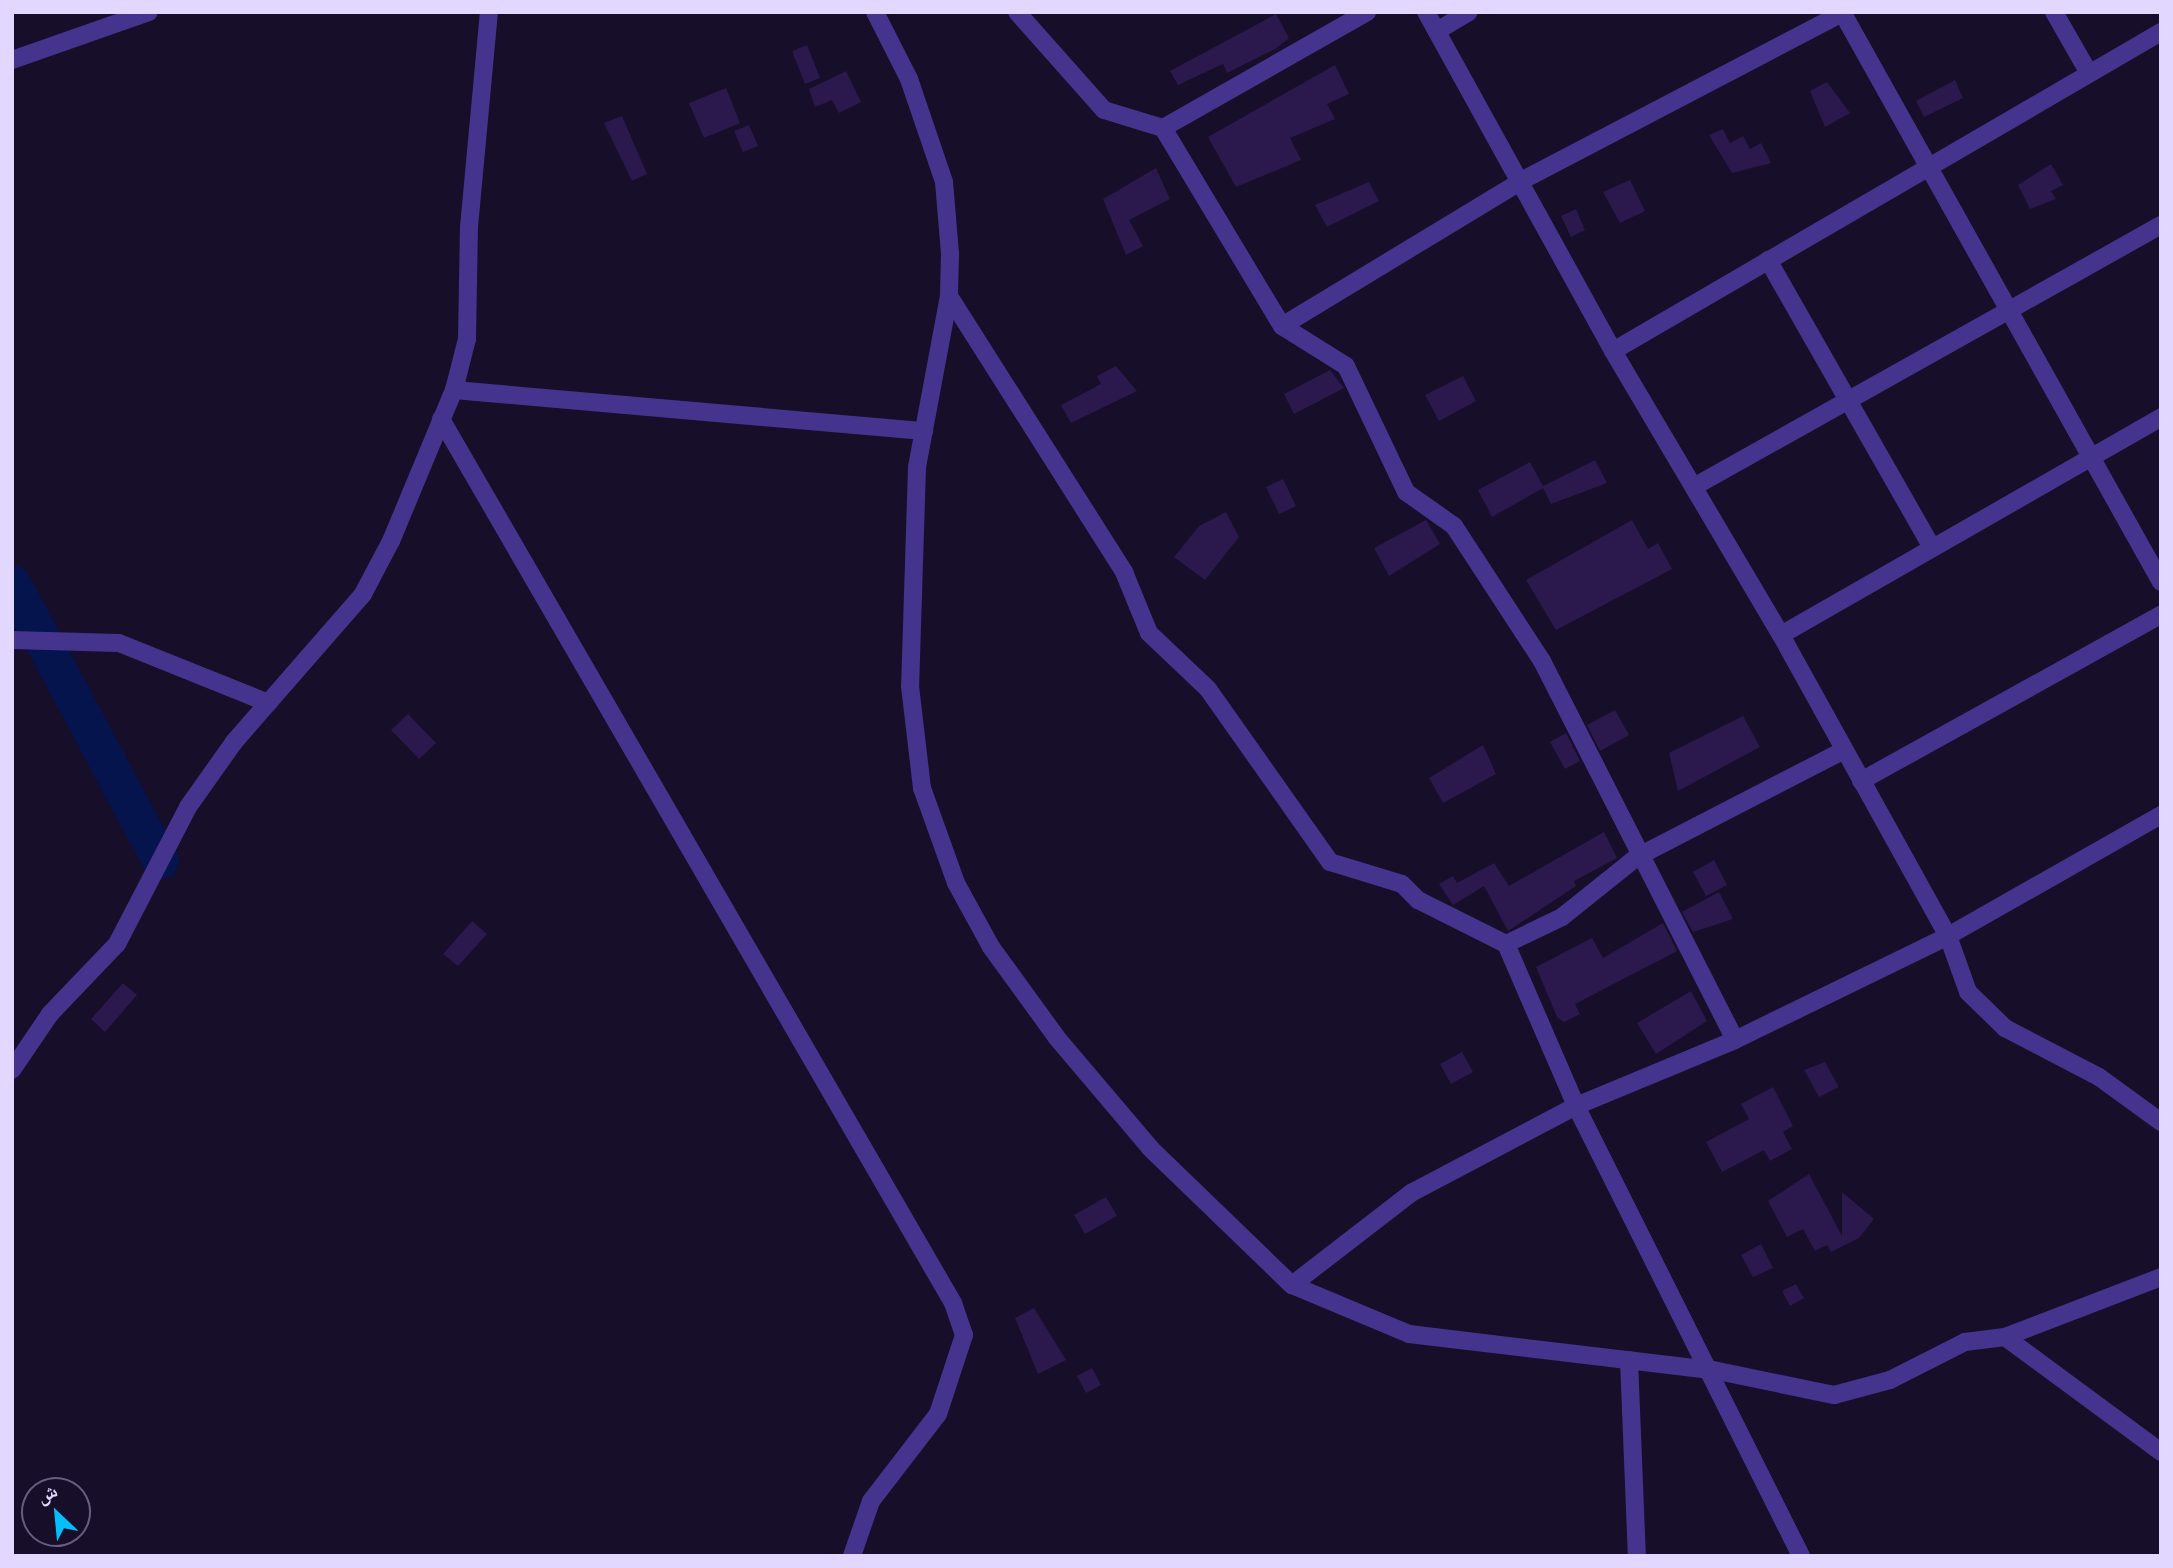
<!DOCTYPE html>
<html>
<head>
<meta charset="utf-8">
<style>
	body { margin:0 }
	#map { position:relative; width:2173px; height:1568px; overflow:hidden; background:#170e2a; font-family:"Alegreya Sans","Noto Naskh Arabic",sans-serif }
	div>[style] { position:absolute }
	.river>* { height:37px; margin:-18.5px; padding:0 18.5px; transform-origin:18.5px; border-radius:18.5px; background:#05144c }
	.building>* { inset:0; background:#2b184d }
	.minor>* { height:18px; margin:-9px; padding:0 9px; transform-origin:9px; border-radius:9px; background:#45348e }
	span { translate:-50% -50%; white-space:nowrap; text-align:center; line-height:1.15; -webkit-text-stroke:5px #170e2a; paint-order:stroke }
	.frame { position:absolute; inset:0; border:14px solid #e2d7ff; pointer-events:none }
	.north { position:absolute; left:21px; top:1477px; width:70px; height:70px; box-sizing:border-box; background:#170e2a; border:2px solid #685e7f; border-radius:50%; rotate:334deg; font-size:19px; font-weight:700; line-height:28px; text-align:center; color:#e2d7ff }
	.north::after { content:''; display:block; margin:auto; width:24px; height:32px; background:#03bfff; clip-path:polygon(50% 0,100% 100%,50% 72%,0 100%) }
</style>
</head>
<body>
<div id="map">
	<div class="river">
		<i style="left:12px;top:583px;width:314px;rotate:61.9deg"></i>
	</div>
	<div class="building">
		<i style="clip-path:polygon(1276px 14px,1289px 38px,1275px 49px,1227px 73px,1223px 64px,1178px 85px,1170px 71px)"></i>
		<i style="clip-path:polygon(807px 45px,820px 78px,805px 84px,792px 51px)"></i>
		<i style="clip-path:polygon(1335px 65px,1349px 94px,1327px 104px,1335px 119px,1290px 138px,1301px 160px,1236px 187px,1208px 137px)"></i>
		<i style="clip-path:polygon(846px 71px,861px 102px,839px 113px,832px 100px,815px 107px,809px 89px)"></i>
		<i style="clip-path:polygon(1955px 80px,1963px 98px,1924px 117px,1916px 101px)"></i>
		<i style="clip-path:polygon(1827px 82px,1850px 113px,1825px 127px,1810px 91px)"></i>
		<i style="clip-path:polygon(726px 88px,740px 123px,704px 138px,689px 103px)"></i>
		<i style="clip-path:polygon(622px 116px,647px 174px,632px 181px,604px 123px)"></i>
		<i style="clip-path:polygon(749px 125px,758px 146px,743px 152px,734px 131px)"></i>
		<i style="clip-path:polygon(1723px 129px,1730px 143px,1743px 136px,1750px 149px,1761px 143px,1771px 163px,1732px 173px,1709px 135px)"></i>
		<i style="clip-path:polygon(2051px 164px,2063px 185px,2051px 191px,2056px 199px,2030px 209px,2018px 185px)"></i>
		<i style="clip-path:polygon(1156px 168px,1170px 199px,1129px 220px,1143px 246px,1126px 255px,1103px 199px)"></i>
		<i style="clip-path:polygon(1630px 180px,1645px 211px,1620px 223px,1603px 192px)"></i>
		<i style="clip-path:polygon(1369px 182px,1379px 201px,1327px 227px,1315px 205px)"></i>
		<i style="clip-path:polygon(1576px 209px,1585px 230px,1571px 237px,1561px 216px)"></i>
		<i style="clip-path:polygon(1116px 366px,1137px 391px,1071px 423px,1061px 405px,1101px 384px,1097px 376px)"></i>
		<i style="clip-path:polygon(1330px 370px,1344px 388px,1294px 414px,1284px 394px)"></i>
		<i style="clip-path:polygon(1463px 376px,1476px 401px,1439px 421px,1425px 395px)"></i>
		<i style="clip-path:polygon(1595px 460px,1607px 483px,1551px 504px,1543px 488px,1492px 517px,1478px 490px,1530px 462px,1543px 486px)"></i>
		<i style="clip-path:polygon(1283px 479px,1296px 506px,1279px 514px,1266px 487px)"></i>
		<i style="clip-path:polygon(1226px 512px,1239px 537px,1205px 580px,1174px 557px,1199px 526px)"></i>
		<i style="clip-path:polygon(1426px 520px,1440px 544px,1389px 576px,1374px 548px)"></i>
		<i style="clip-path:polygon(1632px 520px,1648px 549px,1658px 543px,1672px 569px,1556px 630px,1526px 580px)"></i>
		<i style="clip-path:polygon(1615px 710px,1629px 735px,1600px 751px,1587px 725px)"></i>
		<i style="clip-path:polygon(408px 714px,436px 743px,419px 759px,391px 730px)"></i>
		<i style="clip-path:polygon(1743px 716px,1760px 747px,1678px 791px,1669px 753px)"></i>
		<i style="clip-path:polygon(1566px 733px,1580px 761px,1565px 769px,1550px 742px)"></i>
		<i style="clip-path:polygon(1483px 745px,1496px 774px,1443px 803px,1429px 778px)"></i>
		<i style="clip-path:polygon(1604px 832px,1617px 858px,1574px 881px,1576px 886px,1508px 931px,1484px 886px,1453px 905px,1439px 884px,1453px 876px,1457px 883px,1494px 863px,1509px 886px)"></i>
		<i style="clip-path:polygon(1714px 860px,1727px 885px,1706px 896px,1693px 872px)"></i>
		<i style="clip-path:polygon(1719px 892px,1733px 919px,1693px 932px,1682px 912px)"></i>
		<i style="clip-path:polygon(472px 921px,487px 934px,458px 966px,443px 954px)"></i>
		<i style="clip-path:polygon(1663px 923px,1677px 951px,1575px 1004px,1580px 1014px,1564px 1022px,1557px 1017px,1536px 967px,1592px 938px,1603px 958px)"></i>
		<i style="clip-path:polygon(123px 983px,137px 995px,105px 1032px,91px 1019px)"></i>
		<i style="clip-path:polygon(1691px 991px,1707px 1021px,1656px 1054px,1637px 1023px)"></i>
		<i style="clip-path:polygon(1462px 1052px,1473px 1072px,1451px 1084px,1440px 1064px)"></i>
		<i style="clip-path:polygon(1825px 1062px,1839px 1087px,1819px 1097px,1804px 1070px)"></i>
		<i style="clip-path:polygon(1773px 1087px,1793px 1126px,1783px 1132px,1792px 1149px,1770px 1161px,1764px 1150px,1722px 1172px,1706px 1142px,1749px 1119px,1741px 1104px)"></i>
		<i style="clip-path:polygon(1809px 1174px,1842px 1236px,1842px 1192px,1874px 1219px,1859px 1238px,1831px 1252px,1827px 1245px,1815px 1251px,1803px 1229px,1787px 1237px,1768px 1201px)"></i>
		<i style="clip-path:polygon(1106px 1197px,1117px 1216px,1085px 1234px,1074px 1215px)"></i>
		<i style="clip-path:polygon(1761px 1244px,1773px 1268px,1753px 1277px,1741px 1255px)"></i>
		<i style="clip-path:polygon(1796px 1284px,1804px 1298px,1790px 1306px,1782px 1291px)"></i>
		<i style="clip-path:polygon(1034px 1308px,1066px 1360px,1038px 1374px,1015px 1318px)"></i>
		<i style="clip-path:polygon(1092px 1368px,1101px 1385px,1086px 1393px,1077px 1376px)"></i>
	</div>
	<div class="minor">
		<i style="left:875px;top:12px;width:75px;rotate:63.1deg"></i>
		<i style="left:909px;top:79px;width:109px;rotate:71.2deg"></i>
		<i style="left:944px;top:182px;width:72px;rotate:85.2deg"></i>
		<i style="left:950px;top:254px;width:42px;rotate:91.4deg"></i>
		<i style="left:949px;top:296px;width:174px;rotate:100.6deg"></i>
		<i style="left:917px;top:467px;width:219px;rotate:91.8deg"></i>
		<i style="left:910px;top:686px;width:103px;rotate:83.3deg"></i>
		<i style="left:922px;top:788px;width:101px;rotate:70.3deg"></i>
		<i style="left:956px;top:883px;width:73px;rotate:61.3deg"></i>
		<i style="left:991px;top:947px;width:112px;rotate:54deg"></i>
		<i style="left:1057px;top:1038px;width:145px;rotate:49.7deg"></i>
		<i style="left:1151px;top:1149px;width:196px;rotate:44deg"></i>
		<i style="left:1292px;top:1285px;width:127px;rotate:22.7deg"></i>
		<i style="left:1409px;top:1334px;width:306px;rotate:6.8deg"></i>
		<i style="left:1713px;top:1370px;width:124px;rotate:11.7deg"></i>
		<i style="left:1834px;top:1395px;width:58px;rotate:-15deg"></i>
		<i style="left:1890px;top:1380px;width:84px;rotate:-26.9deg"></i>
		<i style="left:1965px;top:1342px;width:40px;rotate:-7.1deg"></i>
		<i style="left:2005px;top:1337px;width:167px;rotate:-21deg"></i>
		<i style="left:1017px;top:12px;width:131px;rotate:48.4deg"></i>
		<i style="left:1104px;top:110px;width:62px;rotate:17deg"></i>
		<i style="left:1163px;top:128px;width:231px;rotate:59deg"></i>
		<i style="left:1282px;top:326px;width:75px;rotate:32deg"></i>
		<i style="left:1346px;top:366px;width:140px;rotate:64.5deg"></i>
		<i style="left:1406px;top:492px;width:59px;rotate:35.3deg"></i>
		<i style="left:1454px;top:526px;width:161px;rotate:56.9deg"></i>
		<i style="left:1542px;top:661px;width:425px;rotate:63deg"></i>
		<i style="left:1426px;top:12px;width:387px;rotate:61.1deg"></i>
		<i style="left:1613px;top:351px;width:330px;rotate:59.4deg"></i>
		<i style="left:1781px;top:635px;width:344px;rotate:61deg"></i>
		<i style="left:1948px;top:936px;width:59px;rotate:70.3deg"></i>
		<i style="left:1968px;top:992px;width:52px;rotate:44.2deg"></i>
		<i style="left:2005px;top:1028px;width:106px;rotate:27.5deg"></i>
		<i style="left:2099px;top:1077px;width:77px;rotate:36deg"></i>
		<i style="left:1842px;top:12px;width:653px;rotate:60.77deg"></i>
		<i style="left:2054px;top:12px;width:70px;rotate:60.2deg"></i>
		<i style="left:1437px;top:31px;width:37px;rotate:-31deg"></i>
		<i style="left:12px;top:60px;width:145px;rotate:-19.3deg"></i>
		<i style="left:1163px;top:128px;width:235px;rotate:-29.6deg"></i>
		<i style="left:1768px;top:260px;width:331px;rotate:60.3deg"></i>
		<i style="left:949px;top:296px;width:327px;rotate:57.6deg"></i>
		<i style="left:1124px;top:572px;width:66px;rotate:67.7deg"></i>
		<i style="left:1149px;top:633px;width:81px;rotate:43.5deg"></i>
		<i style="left:1208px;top:689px;width:212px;rotate:54.8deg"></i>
		<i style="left:1330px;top:862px;width:75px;rotate:17deg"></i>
		<i style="left:1402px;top:884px;width:23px;rotate:45deg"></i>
		<i style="left:1418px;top:900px;width:98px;rotate:26.6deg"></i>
		<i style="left:1282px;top:326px;width:280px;rotate:-31.2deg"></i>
		<i style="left:1521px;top:181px;width:365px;rotate:-27.6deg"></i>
		<i style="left:1613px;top:351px;width:634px;rotate:-30.2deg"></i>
		<i style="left:454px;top:390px;width:472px;rotate:5deg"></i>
		<i style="left:441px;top:419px;width:1022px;rotate:59.92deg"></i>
		<i style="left:953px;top:1303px;width:34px;rotate:71deg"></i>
		<i style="left:964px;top:1335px;width:83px;rotate:108.2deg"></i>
		<i style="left:938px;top:1414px;width:110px;rotate:127.6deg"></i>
		<i style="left:871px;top:1501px;width:58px;rotate:109.1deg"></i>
		<i style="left:1697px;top:485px;width:532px;rotate:-29.26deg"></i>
		<i style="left:1781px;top:635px;width:438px;rotate:-29.8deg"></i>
		<i style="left:12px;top:640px;width:107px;rotate:1.6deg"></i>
		<i style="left:119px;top:643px;width:161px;rotate:21.9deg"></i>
		<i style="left:1861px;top:781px;width:343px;rotate:-29deg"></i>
		<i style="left:1506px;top:944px;width:176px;rotate:66.6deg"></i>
		<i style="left:1576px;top:1106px;width:503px;rotate:63.43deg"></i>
		<i style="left:1506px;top:944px;width:62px;rotate:-25.7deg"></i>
		<i style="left:1562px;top:917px;width:96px;rotate:-38.7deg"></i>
		<i style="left:1637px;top:857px;width:233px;rotate:-27.3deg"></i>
		<i style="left:12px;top:1070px;width:68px;rotate:-55.8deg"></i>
		<i style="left:50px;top:1014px;width:97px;rotate:-46.3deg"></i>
		<i style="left:117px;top:944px;width:154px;rotate:-62.6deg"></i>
		<i style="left:188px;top:807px;width:80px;rotate:-54.7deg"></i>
		<i style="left:234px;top:742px;width:196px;rotate:-48.9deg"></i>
		<i style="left:363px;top:594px;width:60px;rotate:-62.2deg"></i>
		<i style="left:391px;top:541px;width:164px;rotate:-67.4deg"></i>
		<i style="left:454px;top:390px;width:53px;rotate:-75.7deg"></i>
		<i style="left:467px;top:339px;width:112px;rotate:-89deg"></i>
		<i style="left:469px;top:227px;width:216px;rotate:-84.7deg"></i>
		<i style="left:1292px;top:1285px;width:150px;rotate:-37.7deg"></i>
		<i style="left:1411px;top:1193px;width:187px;rotate:-27.8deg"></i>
		<i style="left:1576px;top:1106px;width:172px;rotate:-22.5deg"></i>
		<i style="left:1735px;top:1040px;width:237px;rotate:-26deg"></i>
		<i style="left:1948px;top:936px;width:245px;rotate:-29.6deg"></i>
		<i style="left:2005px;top:1337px;width:194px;rotate:36.4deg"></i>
		<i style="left:1629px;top:1360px;width:196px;rotate:87.7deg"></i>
	</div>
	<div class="frame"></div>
	<div class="north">ش</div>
</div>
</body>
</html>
